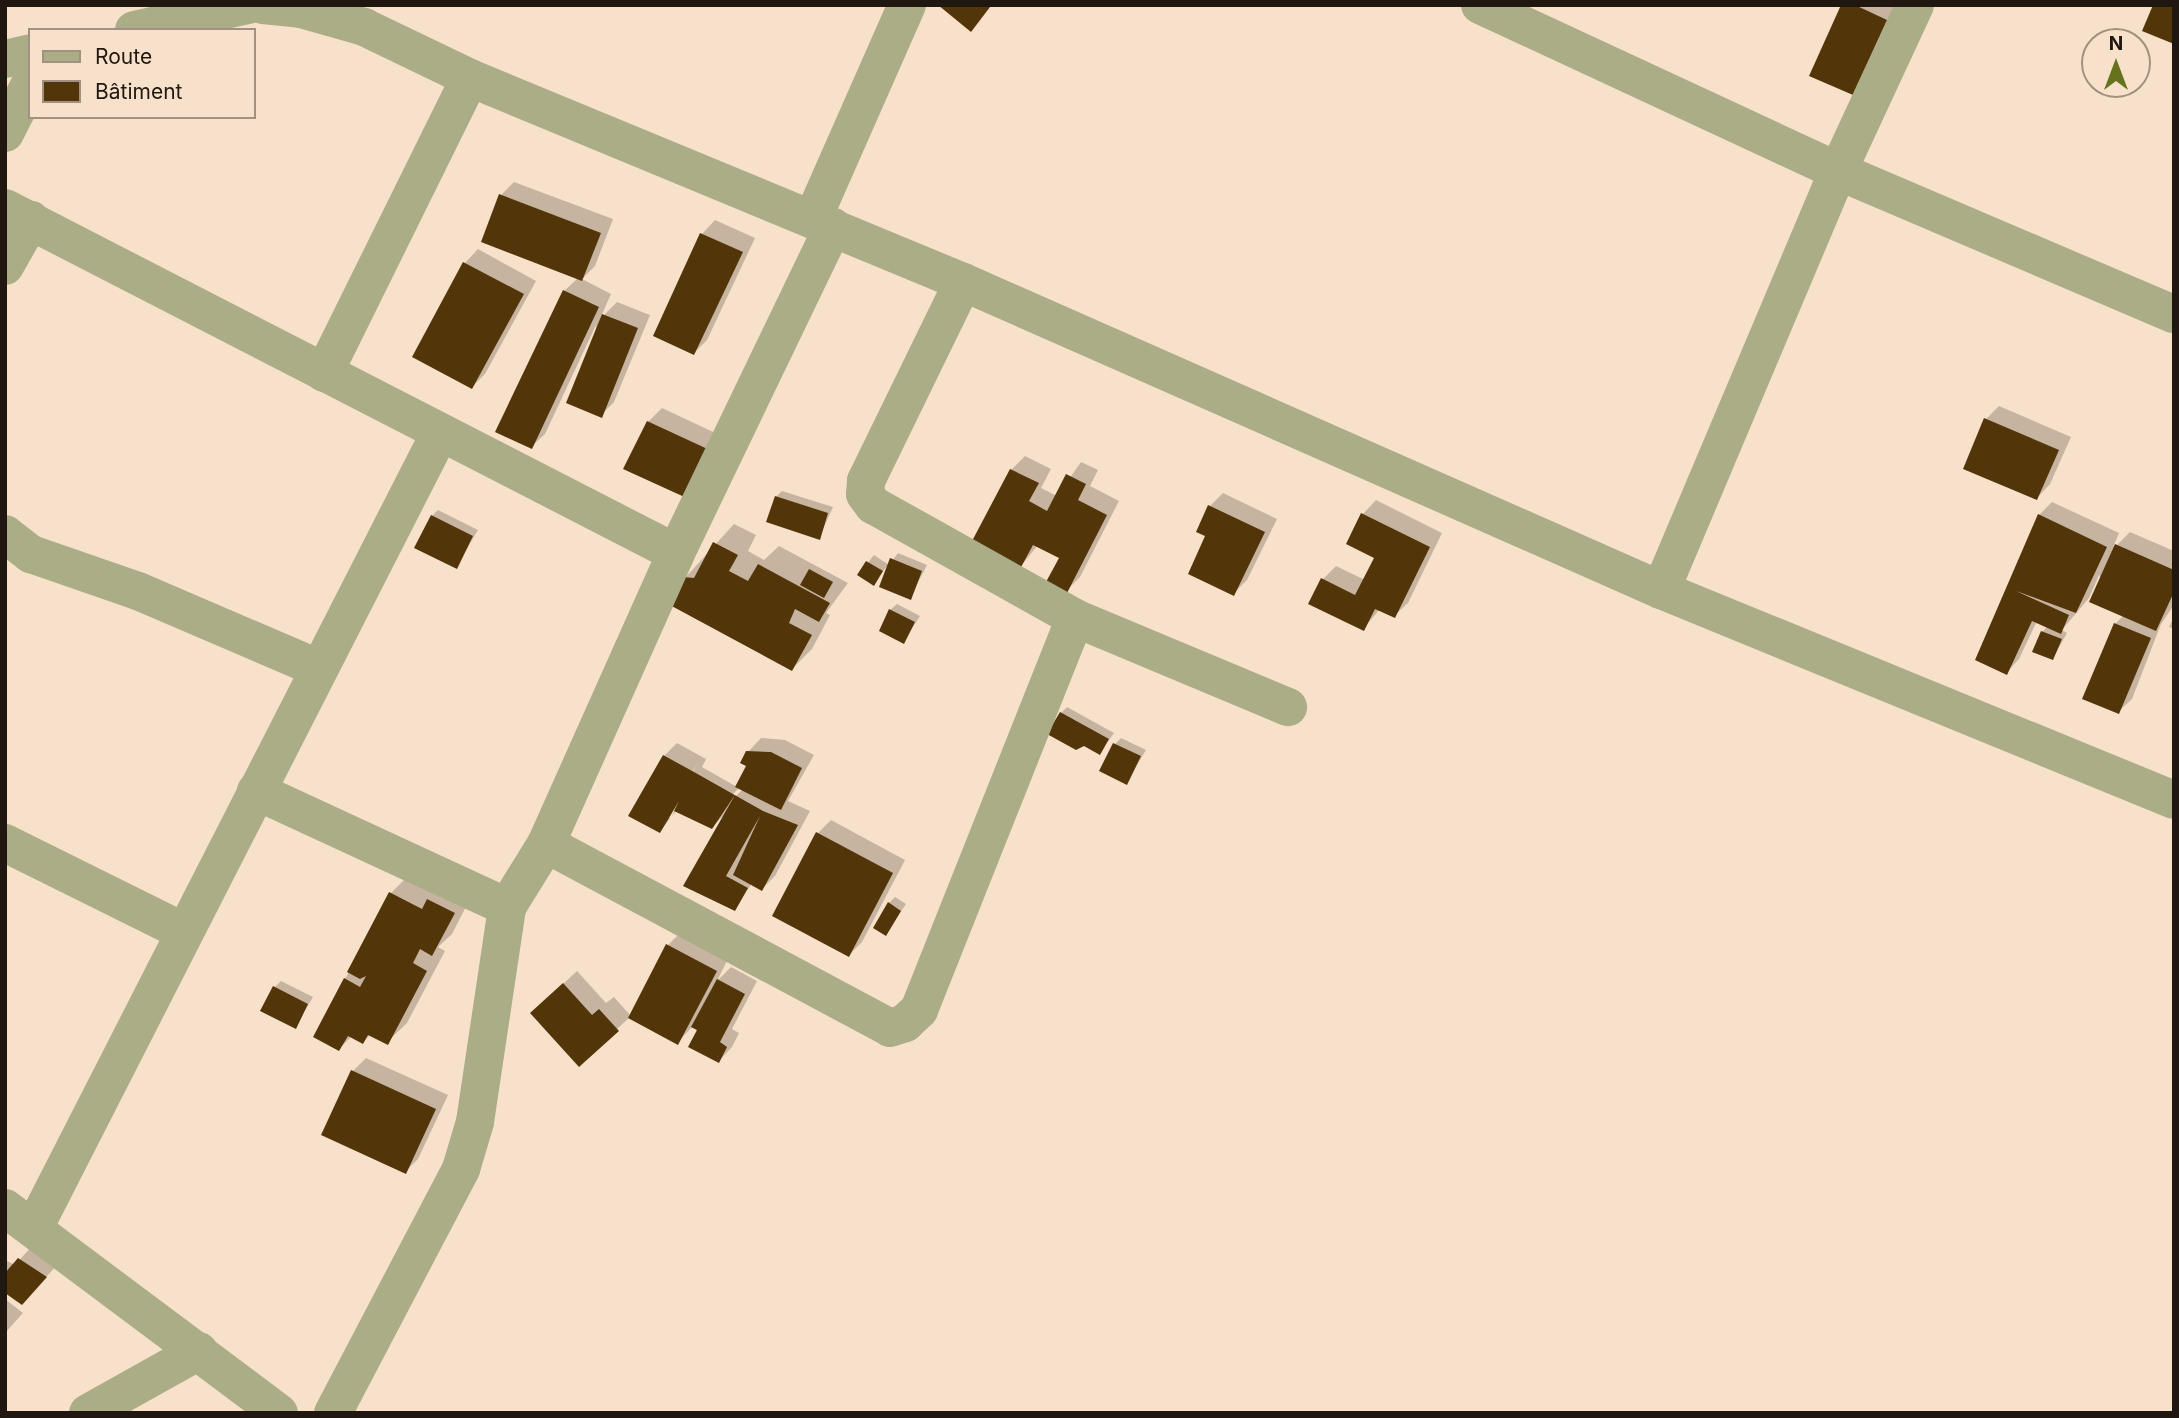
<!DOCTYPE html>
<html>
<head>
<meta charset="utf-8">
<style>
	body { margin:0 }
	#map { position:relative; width:2179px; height:1418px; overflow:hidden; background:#f8e1ca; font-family:Inter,sans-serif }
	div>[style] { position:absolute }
	.shadow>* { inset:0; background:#0003 }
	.building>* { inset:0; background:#523508 }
	.minor>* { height:38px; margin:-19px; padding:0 19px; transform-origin:19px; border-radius:19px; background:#abad87 }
	.tertiary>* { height:38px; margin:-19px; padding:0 19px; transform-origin:19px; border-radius:19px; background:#abad87 }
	span { translate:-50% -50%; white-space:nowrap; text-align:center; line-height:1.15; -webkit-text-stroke:7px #f8e1ca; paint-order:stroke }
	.frame { position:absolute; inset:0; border:7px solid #201810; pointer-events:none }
	.legend { position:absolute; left:28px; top:28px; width:228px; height:91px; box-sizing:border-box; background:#f8e1ca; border:2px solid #a29180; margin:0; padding:9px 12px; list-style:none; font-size:21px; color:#201810 }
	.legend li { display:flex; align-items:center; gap:14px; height:35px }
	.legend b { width:35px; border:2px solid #a29180 }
	.north { position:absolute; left:2081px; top:28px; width:70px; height:70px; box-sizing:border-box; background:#f8e1ca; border:2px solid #a29180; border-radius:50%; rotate:0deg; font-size:19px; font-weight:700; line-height:28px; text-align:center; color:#201810 }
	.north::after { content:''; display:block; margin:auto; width:24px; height:32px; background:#65721e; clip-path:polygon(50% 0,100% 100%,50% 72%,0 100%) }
</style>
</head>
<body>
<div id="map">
	<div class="shadow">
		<i style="clip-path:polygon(1843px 5px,1897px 5px,1866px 80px)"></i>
		<i style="clip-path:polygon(514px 182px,613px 219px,595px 266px,582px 279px,611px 294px,600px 319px,617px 302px,650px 315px,614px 402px,601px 415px,596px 325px,545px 434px,531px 447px,498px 431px,564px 291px,578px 278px,501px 195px)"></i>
		<i style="clip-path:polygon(715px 220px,755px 238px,707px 340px,694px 353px,655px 335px,702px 234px)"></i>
		<i style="clip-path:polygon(478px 249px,536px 281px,485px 374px,472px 387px,415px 356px,465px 263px)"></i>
		<i style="clip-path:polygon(1999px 406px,2071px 437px,2050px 484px,2037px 498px,1986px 419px)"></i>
		<i style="clip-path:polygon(662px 408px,726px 438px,704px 485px,626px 468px,648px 422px)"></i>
		<i style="clip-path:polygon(1025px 456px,1051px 469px,1041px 488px,1057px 496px,1081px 462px,1098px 470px,1090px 486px,1119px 501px,1080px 577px,1067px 590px,1061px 557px,1038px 545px,1020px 567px,973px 542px,1011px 470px)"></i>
		<i style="clip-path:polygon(782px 491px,833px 507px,819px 538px,776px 497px)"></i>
		<i style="clip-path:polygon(1223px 493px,1277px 519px,1247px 580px,1234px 593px,1208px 535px,1210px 506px)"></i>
		<i style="clip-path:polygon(1376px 500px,1442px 533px,1408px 603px,1394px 616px,1380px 609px,1363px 629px,1323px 579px,1336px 566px,1365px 580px,1376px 558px,1348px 543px,1363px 514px)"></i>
		<i style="clip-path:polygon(2052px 502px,2119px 533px,2112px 550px,2130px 532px,2174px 551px,2174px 605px,2161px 624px,2132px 699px,2118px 712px,2115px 624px,2124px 615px,2099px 575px,2089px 598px,2062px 630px,2067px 633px,2053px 658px,2042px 632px,2048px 626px,2037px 621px,2019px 659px,2006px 673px,1977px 659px,2039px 515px)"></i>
		<i style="clip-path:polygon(438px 510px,478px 530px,456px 567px,432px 516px)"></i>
		<i style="clip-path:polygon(734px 524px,756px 535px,748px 551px,764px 560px,779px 546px,848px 583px,826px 613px,830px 615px,812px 649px,792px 669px,685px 578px)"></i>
		<i style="clip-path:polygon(898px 553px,927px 565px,910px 598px,887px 566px,874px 583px,859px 574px,874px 555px,889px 565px)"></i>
		<i style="clip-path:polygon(897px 604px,920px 616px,904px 641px,890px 610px)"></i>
		<i style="clip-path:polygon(2174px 617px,2174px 629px,2169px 627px)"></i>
		<i style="clip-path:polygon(1067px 707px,1114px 733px,1100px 752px,1061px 713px)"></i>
		<i style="clip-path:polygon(evenodd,761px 738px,785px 740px,814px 755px,788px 801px,810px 811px,775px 876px,762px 889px,752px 883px,735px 909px,712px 899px,724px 815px,712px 827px,677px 810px,660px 831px,664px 756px,677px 743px,706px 759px,702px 767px,737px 787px,748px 765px,748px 752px,761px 738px,697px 764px,671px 818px,667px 818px,697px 764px,761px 738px,739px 788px,744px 788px,730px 802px,727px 800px,739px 788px)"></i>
		<i style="clip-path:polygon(1121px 738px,1146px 750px,1126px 783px,1115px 744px)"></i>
		<i style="clip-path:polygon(831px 820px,905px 860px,862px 942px,849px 955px,818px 833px)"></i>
		<i style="clip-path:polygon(410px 874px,473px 893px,452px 934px,438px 947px,445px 951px,407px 1023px,387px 1042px,371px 1034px,363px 1042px,352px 1036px,339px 1049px,345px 979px,391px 893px)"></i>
		<i style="clip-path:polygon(895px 897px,906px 904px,886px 934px,889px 903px)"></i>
		<i style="clip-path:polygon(681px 932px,729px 957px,717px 981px,731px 967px,757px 981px,732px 1029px,739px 1033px,732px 1047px,719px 1061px,693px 1026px,678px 1042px,630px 1017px,579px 1064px,546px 1000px,577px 971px,606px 1003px,614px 997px,631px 1016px,668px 945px)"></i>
		<i style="clip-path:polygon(281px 981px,313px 997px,295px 1027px,275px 987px)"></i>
		<i style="clip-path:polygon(366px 1058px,448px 1095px,418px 1159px,405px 1172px,323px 1134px,353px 1071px)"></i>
		<i style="clip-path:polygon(32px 1246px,59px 1263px,35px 1289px,5px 1294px,5px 1260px,15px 1265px)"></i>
		<i style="clip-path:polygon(5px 1299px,23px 1313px,5px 1333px)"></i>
	</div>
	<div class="building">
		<i style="clip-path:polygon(938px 5px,987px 5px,990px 7px,971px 32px)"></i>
		<i style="clip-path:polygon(1841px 5px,1855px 5px,1887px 20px,1853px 95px,1809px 76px)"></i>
		<i style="clip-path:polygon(2153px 5px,2174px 5px,2174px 44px,2142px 31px)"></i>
		<i style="clip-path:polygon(499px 194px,601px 233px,582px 281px,481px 242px)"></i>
		<i style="clip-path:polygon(700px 233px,743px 252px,694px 355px,653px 336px)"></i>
		<i style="clip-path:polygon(463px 262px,524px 294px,472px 389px,412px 357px)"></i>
		<i style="clip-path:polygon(563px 290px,599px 307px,532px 449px,495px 432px)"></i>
		<i style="clip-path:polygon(602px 314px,638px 328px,602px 418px,566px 403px)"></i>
		<i style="clip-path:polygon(1984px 418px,2059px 450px,2037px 500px,1963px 469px)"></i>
		<i style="clip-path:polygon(647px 421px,714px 452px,691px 500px,623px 469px)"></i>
		<i style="clip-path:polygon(1010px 469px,1039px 483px,1029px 501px,1047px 511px,1066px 474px,1086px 484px,1078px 500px,1107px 515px,1067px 593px,1046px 582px,1059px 558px,1033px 545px,1020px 569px,971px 543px)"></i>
		<i style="clip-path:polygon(775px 496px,828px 513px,820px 540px,766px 522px)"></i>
		<i style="clip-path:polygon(1208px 505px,1265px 532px,1234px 596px,1188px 574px,1205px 536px,1196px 532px)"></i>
		<i style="clip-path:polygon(1361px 513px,1430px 547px,1395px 618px,1375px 609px,1364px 631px,1308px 604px,1321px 578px,1355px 595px,1374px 558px,1346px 544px)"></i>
		<i style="clip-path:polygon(2038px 514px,2107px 547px,2076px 613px,2016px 591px,2069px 615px,2061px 634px,2032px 621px,2007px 675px,1975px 660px)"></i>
		<i style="clip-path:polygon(431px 515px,473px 536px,457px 569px,414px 548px)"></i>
		<i style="clip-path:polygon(713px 542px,738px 555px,729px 571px,748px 581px,758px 564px,830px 603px,819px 622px,795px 609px,789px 623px,812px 635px,792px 671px,668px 604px,683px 577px,694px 578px)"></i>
		<i style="clip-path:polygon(2115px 544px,2174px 570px,2174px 592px,2156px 631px,2089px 602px)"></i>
		<i style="clip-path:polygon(890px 558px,922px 571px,911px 600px,879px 587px)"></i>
		<i style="clip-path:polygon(866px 561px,883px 571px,874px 586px,857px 575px)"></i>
		<i style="clip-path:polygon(809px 569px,833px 582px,824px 598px,800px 585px)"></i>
		<i style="clip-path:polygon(889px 609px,915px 622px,904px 644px,879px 631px)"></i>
		<i style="clip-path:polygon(2114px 623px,2151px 638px,2119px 714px,2082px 699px)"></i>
		<i style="clip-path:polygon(2041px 631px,2062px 639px,2053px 660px,2032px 652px)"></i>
		<i style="clip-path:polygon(1060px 712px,1109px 739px,1100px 755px,1084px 746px,1076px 750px,1047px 734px)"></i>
		<i style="clip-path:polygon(1113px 743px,1141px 756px,1127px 785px,1099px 771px)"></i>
		<i style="clip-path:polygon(746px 751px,771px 752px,802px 768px,781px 810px,735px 787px,746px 766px,740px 763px)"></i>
		<i style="clip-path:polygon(663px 755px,694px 772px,763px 811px,798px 825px,762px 891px,733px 875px,760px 816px,726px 876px,748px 888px,735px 911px,683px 886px,735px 795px,712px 829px,674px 811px,679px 801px,660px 833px,628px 816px)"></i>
		<i style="clip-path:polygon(816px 832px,893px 873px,849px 957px,772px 916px)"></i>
		<i style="clip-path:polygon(389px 892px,422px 909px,427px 899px,455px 913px,432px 956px,420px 949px,413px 963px,427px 971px,388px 1045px,368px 1035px,363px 1044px,348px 1036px,339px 1051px,313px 1037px,344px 978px,360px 987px,366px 976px,360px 979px,347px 972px)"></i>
		<i style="clip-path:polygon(888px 902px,901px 911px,886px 936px,873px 928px)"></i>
		<i style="clip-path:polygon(666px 944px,717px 971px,678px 1045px,628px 1018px)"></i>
		<i style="clip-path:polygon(717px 979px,745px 994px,720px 1042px,727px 1047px,719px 1063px,688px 1047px,697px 1030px,691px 1027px)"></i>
		<i style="clip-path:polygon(563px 983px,592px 1015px,599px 1009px,619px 1031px,579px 1067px,530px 1013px)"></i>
		<i style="clip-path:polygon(273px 986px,308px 1004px,296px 1029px,260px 1011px)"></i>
		<i style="clip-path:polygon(351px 1070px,436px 1109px,406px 1174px,321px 1135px)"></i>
		<i style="clip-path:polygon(18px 1258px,47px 1277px,22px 1305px,5px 1293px,5px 1273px)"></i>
	</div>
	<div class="minor">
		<i style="left:1480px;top:5px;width:395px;rotate:24.9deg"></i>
		<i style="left:1838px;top:171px;width:365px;rotate:23.1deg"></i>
		<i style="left:5px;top:133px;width:55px;rotate:-63deg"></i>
		<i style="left:5px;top:208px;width:754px;rotate:27.21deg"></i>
		<i style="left:813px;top:218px;width:233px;rotate:-66.2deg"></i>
		<i style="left:5px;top:266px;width:53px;rotate:-60.5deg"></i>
		<i style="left:963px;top:282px;width:221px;rotate:116deg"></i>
		<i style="left:866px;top:481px;width:13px;rotate:94deg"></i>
		<i style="left:865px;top:494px;width:14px;rotate:54deg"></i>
		<i style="left:873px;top:505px;width:231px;rotate:29.2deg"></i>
		<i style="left:1075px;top:618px;width:231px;rotate:22.7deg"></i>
		<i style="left:324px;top:373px;width:329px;rotate:-63.7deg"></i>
		<i style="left:5px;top:534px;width:33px;rotate:38deg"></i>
		<i style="left:31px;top:554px;width:113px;rotate:19.1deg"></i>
		<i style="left:138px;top:591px;width:196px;rotate:23.2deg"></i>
		<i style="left:1661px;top:590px;width:455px;rotate:-67.1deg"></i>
		<i style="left:1838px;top:171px;width:183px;rotate:-65.1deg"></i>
		<i style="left:256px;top:791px;width:277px;rotate:24.8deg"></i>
		<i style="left:5px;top:843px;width:198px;rotate:26.4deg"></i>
		<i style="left:546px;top:844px;width:390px;rotate:28.1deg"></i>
		<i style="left:890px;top:1028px;width:16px;rotate:-18deg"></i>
		<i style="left:905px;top:1023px;width:19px;rotate:-43deg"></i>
		<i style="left:919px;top:1010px;width:422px;rotate:-68.3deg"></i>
		<i style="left:5px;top:1208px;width:342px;rotate:36.8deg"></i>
		<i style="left:34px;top:1228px;width:893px;rotate:-62.95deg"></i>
		<i style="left:88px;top:1413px;width:127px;rotate:-29.2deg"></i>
		<i style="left:333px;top:1413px;width:276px;rotate:-62.3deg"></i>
		<i style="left:461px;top:1169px;width:49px;rotate:-73.4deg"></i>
		<i style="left:475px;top:1122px;width:217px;rotate:-81.5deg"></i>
		<i style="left:507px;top:907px;width:74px;rotate:-58.2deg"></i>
		<i style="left:546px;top:844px;width:319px;rotate:-65.9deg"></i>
		<i style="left:676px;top:553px;width:362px;rotate:-64.3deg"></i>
	</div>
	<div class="tertiary">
		<i style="left:263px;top:5px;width:38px;rotate:6deg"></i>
		<i style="left:301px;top:9px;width:66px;rotate:15.9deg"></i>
		<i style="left:364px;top:27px;width:118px;rotate:25.7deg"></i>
		<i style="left:470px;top:78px;width:534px;rotate:22.48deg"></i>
		<i style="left:963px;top:282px;width:763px;rotate:23.81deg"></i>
		<i style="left:1661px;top:590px;width:554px;rotate:22.26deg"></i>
		<i style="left:134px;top:30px;width:117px;rotate:-12.4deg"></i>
		<i style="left:5px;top:59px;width:26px;rotate:-13deg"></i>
	</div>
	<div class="frame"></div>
	<ul class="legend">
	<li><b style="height:9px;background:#abad87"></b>Route</li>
	<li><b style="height:19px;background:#523508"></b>Bâtiment</li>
	</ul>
	<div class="north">N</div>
</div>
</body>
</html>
